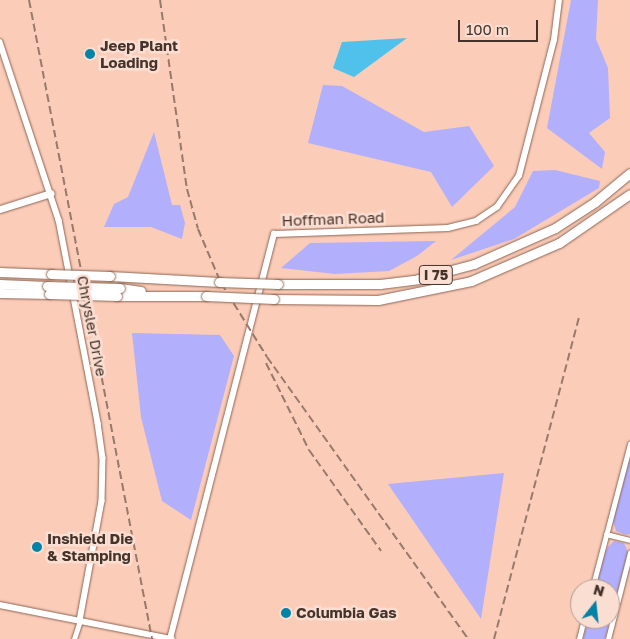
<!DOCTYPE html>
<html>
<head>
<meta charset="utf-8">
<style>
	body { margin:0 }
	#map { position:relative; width:630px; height:639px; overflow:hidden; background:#fbccb8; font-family:"Golos Text",sans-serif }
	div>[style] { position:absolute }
	.green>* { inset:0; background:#b2affc }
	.water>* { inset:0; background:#4fc1ea }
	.roads { filter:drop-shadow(0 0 1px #8d6552) drop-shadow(0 0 1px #8d6552) }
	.minor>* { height:4.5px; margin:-2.25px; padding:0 2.25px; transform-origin:2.25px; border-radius:2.25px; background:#fff }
	.tertiary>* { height:5.5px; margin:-2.75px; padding:0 2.75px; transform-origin:2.75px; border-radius:2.75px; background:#fff }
	.secondary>* { height:7px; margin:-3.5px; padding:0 3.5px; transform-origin:3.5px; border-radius:3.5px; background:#fff }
	.motorway>* { height:9px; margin:-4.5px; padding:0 4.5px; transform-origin:4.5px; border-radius:4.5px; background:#fff }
	.rail>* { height:2px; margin-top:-1px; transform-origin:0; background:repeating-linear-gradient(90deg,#98796c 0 8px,transparent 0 12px) }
	.bridges { filter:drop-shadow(0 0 1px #8d6552) drop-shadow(0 0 1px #8d6552) }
	.motorway-bridge>* { height:9px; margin:-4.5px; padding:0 4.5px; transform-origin:4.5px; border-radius:4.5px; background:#fff }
	.dots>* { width:14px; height:14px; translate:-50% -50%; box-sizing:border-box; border:2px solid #fbded2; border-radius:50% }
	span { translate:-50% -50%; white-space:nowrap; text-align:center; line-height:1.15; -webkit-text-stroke:5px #fbded2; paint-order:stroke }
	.shield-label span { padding:1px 4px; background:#fbded2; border:1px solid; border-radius:4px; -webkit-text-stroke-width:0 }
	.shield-label { font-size:14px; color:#45332b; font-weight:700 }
	.poi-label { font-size:15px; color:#45332b; font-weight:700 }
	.left { translate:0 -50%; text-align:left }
	.street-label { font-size:15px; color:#45332b }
	.north { position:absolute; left:570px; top:579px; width:50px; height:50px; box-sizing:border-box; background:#fbded2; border:1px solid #b29a8f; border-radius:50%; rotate:16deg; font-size:14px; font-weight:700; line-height:20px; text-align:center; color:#45332b }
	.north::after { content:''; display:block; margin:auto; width:18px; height:22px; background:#0083a7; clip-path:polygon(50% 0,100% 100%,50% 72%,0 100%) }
	.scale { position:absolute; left:458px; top:20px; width:80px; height:22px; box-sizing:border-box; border:2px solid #45332b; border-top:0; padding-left:6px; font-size:15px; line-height:18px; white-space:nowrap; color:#45332b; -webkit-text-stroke:4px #fbded2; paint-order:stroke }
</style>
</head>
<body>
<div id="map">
	<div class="green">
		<i style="clip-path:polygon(571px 0,598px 0,596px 39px,608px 68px,610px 118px,589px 133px,605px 152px,602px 169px,547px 128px)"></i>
		<i style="clip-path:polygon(323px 85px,342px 86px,424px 132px,469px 126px,494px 166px,452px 207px,431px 172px,308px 143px)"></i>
		<i style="clip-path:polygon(154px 132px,172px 205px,180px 205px,185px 223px,182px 239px,151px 227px,104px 227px,114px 204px,128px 197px)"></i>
		<i style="clip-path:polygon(555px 170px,600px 181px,599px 188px,514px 239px,451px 260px,515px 207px,533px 171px)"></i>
		<i style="clip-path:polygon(436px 241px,417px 256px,389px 271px,335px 274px,281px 268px,310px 243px)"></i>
		<i style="clip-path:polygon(132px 333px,220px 335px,234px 356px,191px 520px,162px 501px,141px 417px)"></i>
		<i style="clip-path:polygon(630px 456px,630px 534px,626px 535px,616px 531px,613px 521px)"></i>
		<i style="clip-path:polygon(504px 473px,481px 619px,388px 484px)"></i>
		<i style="clip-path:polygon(614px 541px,624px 543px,628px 552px,605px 639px,583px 639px,588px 619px,610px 619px,610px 589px,595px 589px,605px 550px)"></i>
	</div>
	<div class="water">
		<i style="clip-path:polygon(407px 38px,354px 77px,333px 68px,342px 42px)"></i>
	</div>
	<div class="roads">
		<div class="minor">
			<i style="left:606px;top:534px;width:25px;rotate:14deg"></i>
			<i style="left:592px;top:589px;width:150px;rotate:-75.3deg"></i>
			<i style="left:74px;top:639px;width:19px;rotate:-72deg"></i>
			<i style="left:579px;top:639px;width:21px;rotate:-76deg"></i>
			<i style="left:608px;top:639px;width:89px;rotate:-75.7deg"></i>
		</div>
		<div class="tertiary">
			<i style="left:0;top:42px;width:188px;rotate:71.7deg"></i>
			<i style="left:59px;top:220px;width:207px;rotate:79.1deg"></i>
			<i style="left:98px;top:423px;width:35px;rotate:82deg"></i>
			<i style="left:103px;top:458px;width:43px;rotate:91.3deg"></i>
			<i style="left:102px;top:501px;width:122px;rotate:100.4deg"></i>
			<i style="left:0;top:605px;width:175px;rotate:11.2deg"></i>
			<i style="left:170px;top:639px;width:418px;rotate:-75.6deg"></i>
			<i style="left:274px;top:234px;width:174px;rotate:-2deg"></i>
			<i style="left:448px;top:228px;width:29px;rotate:-14deg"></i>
			<i style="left:476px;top:221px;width:25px;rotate:-34deg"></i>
			<i style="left:497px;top:207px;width:38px;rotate:-55deg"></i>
			<i style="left:519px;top:176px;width:140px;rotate:-75.6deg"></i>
			<i style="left:554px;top:40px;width:40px;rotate:-82.9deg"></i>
		</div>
		<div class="secondary">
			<i style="left:0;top:209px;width:53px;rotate:-17.4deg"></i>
		</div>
		<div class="motorway">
			<i style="left:0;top:272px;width:51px;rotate:2.2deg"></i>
			<i style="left:110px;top:276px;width:109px;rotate:3.2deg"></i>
			<i style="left:0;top:284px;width:47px;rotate:2.4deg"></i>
			<i style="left:278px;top:284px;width:102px"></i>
			<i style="left:380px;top:284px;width:38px;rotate:-7deg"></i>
			<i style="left:418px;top:279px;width:58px;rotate:-15deg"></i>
			<i style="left:474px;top:264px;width:89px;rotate:-24deg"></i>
			<i style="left:555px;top:228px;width:48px;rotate:-33deg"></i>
			<i style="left:595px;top:202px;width:45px;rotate:-39.6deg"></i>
			<i style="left:120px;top:288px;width:21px;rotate:8deg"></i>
			<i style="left:0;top:293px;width:49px;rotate:1.2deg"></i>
			<i style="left:117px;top:296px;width:89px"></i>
			<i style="left:274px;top:299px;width:104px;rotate:0.6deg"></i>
			<i style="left:378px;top:300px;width:95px;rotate:-11.5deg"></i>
			<i style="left:471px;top:281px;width:96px;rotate:-23.4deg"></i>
			<i style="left:559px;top:243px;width:86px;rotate:-34.6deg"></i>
		</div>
	</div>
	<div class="rail">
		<i style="left:29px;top:0;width:651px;rotate:79.1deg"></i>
		<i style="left:160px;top:0;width:191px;rotate:81.9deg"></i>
		<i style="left:187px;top:189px;width:41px;rotate:74.6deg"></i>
		<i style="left:198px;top:229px;width:59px;rotate:66.9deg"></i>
		<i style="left:221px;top:283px;width:87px;rotate:58.1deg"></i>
		<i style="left:267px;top:357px;width:346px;rotate:54.5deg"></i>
		<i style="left:266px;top:363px;width:97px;rotate:63.7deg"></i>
		<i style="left:309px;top:450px;width:124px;rotate:54.5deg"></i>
		<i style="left:494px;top:639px;width:333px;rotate:-75.2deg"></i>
	</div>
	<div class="bridges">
		<div class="motorway-bridge">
			<i style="left:51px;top:274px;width:59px;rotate:1.9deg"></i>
			<i style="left:219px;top:282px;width:59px;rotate:1.9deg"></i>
			<i style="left:47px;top:286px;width:73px;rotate:1.6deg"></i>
			<i style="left:49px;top:294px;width:68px;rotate:1.7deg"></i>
			<i style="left:206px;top:296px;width:68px;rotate:2.5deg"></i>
		</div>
	</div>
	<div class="dots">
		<i style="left:90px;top:54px;background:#0083a7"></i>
		<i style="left:37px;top:547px;background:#0083a7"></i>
		<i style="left:286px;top:613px;background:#0083a7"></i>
	</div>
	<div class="shield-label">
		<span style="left:436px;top:275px">I 75</span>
	</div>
	<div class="poi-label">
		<span class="left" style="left:100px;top:54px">Jeep Plant<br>Loading</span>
		<span class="left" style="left:47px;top:547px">Inshield Die<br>&amp; Stamping</span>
		<span class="left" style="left:296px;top:613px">Columbia Gas</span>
	</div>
	<div class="street-label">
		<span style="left:333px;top:219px;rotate:-2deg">Hoffman Road</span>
		<span style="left:92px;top:326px;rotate:79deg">Chrysler Drive</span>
	</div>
	<div class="north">N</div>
	<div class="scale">100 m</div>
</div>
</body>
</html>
